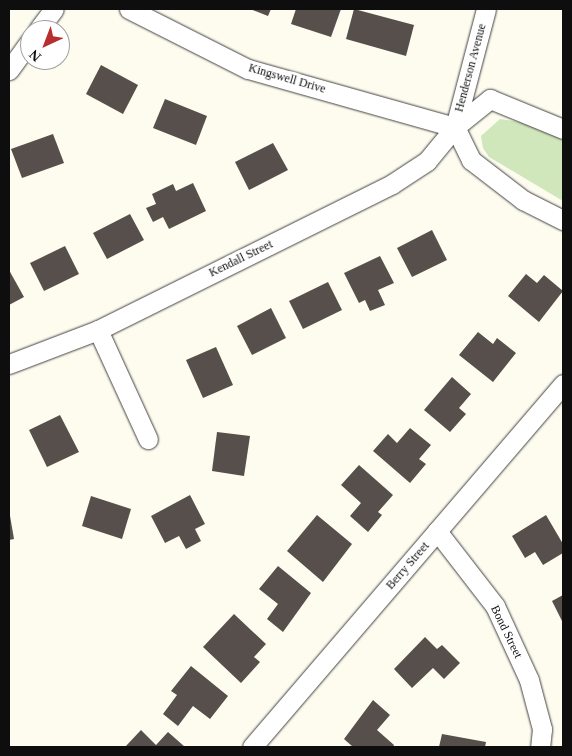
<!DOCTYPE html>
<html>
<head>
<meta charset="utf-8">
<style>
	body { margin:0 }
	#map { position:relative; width:572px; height:756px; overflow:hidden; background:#fefcef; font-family:Georgia,serif }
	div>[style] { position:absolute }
	.green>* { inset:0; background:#d0e7bb }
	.building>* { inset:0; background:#564f4b }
	.roads { filter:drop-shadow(0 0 1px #414141) drop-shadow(0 0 1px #414141) }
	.street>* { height:19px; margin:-9.5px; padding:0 9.5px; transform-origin:9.5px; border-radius:9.5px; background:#fff }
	span { translate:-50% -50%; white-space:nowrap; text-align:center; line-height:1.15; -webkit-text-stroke:5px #fff; paint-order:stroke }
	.street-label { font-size:12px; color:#0e0e0e }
	.frame { position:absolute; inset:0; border:10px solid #0e0e0e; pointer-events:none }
	.north { position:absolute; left:20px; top:20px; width:50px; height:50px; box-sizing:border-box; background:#fff; border:1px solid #9f9f9f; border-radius:50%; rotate:223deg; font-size:14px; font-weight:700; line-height:20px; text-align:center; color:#0e0e0e }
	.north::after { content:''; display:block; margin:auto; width:18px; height:22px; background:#b62e30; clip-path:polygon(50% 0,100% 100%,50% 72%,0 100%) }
</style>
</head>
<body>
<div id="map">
	<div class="green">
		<i style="clip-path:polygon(500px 119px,526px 123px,563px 138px,563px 201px,489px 157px,483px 148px,481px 136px)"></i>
	</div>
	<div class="building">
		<i style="clip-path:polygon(250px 9px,271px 9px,268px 16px)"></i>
		<i style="clip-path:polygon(296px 9px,341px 9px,331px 37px,291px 24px)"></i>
		<i style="clip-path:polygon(354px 9px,414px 25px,406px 56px,346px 39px)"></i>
		<i style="clip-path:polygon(101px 65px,138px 85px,123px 114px,86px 94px)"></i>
		<i style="clip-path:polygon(165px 99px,207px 116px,196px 145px,153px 128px)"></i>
		<i style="clip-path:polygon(53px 134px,64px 163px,22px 178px,11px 149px)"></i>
		<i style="clip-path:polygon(273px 143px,288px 170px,249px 190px,235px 162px)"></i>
		<i style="clip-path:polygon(193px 183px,206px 211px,169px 229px,163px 217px,153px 222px,146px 208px,156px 204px,152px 194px,173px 184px,176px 191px)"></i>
		<i style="clip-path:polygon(130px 214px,144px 240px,107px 259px,93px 233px)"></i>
		<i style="clip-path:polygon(432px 230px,447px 260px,412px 277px,397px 248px)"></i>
		<i style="clip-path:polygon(65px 246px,79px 274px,44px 291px,30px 263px)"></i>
		<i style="clip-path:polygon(380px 256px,394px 283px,378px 290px,385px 305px,370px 311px,365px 300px,359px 303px,344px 273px)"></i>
		<i style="clip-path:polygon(9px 270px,24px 297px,9px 305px)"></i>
		<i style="clip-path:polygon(526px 274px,537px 283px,544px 275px,563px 291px,539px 322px,508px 296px)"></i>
		<i style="clip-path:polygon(328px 282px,342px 310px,303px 329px,289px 301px)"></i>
		<i style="clip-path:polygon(271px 308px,286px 338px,252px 355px,237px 326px)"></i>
		<i style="clip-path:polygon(478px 332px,493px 344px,497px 338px,516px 353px,493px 382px,459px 355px)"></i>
		<i style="clip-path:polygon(216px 347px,233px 385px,203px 398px,186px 360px)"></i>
		<i style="clip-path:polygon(452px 377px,471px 394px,459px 408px,466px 414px,450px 432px,424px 410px)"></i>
		<i style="clip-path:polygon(60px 415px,79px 452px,47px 467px,29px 430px)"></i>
		<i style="clip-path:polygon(410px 428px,431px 445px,419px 459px,426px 464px,410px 483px,373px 451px,388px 434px,397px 443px)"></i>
		<i style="clip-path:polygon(217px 432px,250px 436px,244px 476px,212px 471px)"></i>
		<i style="clip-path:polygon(359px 465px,393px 495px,378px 512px,382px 515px,368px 532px,350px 516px,361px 503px,341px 485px)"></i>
		<i style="clip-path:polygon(190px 495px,205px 524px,195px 529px,201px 541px,186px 549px,179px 536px,165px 543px,151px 516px)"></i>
		<i style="clip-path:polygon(91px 496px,131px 509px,122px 539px,82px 526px)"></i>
		<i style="clip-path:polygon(9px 510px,14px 539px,9px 540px)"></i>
		<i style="clip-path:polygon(317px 515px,352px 544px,323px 582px,287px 551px)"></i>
		<i style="clip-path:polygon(546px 515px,563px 544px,563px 553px,543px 565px,535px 552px,525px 558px,512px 536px)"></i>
		<i style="clip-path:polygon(278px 566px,311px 593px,283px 632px,267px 619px,278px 604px,259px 589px)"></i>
		<i style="clip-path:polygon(563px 595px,563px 623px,552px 601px)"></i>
		<i style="clip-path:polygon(234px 614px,266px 644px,254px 657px,260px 662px,241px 683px,203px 647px)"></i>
		<i style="clip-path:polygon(425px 637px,437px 649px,442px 645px,460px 663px,444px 679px,433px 668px,412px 688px,394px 669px)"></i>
		<i style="clip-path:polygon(191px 666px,228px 696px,210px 719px,193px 706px,178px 726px,163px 714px,177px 695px,171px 691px)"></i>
		<i style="clip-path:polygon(373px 700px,390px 715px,377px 730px,394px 745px,393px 747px,353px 747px,344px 739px)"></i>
		<i style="clip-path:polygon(141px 730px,156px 745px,168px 732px,185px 747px,125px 747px)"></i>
		<i style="clip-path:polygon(442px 734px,486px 742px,485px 747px,439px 747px)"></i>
	</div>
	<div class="roads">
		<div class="street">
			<i style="left:129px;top:9px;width:133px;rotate:26.8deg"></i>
			<i style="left:248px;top:69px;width:215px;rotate:15.7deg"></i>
			<i style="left:486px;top:9px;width:122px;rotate:104.7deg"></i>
			<i style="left:455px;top:127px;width:37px;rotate:64deg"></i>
			<i style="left:471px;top:160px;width:66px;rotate:37.6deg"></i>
			<i style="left:523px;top:200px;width:45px;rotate:26.6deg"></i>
			<i style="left:38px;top:30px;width:26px;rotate:-53deg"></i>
			<i style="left:9px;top:70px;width:36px;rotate:-54deg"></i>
			<i style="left:98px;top:330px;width:120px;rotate:65.4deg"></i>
			<i style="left:9px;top:364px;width:95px;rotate:-20.9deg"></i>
			<i style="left:98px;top:330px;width:328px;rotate:-26.4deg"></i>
			<i style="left:392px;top:184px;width:42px;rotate:-33.3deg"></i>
			<i style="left:427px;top:161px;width:44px;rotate:-50.5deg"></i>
			<i style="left:455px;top:127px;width:45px;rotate:-38.7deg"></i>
			<i style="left:490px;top:99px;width:79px;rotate:22.3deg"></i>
			<i style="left:437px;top:531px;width:95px;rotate:52.3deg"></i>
			<i style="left:495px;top:606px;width:81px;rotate:65.3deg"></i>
			<i style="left:529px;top:680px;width:51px;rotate:75.1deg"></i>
			<i style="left:542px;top:729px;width:18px;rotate:96deg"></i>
			<i style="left:252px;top:747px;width:478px;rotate:-49.4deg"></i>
		</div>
	</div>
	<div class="street-label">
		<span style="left:471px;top:68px;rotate:-75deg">Henderson Avenue</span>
		<span style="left:287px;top:79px;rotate:16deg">Kingswell Drive</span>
		<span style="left:241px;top:259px;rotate:-26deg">Kendall Street</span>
		<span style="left:408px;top:566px;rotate:-49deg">Berry Street</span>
		<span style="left:506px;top:632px;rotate:64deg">Bond Street</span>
	</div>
	<div class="frame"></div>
	<div class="north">N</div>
</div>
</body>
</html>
